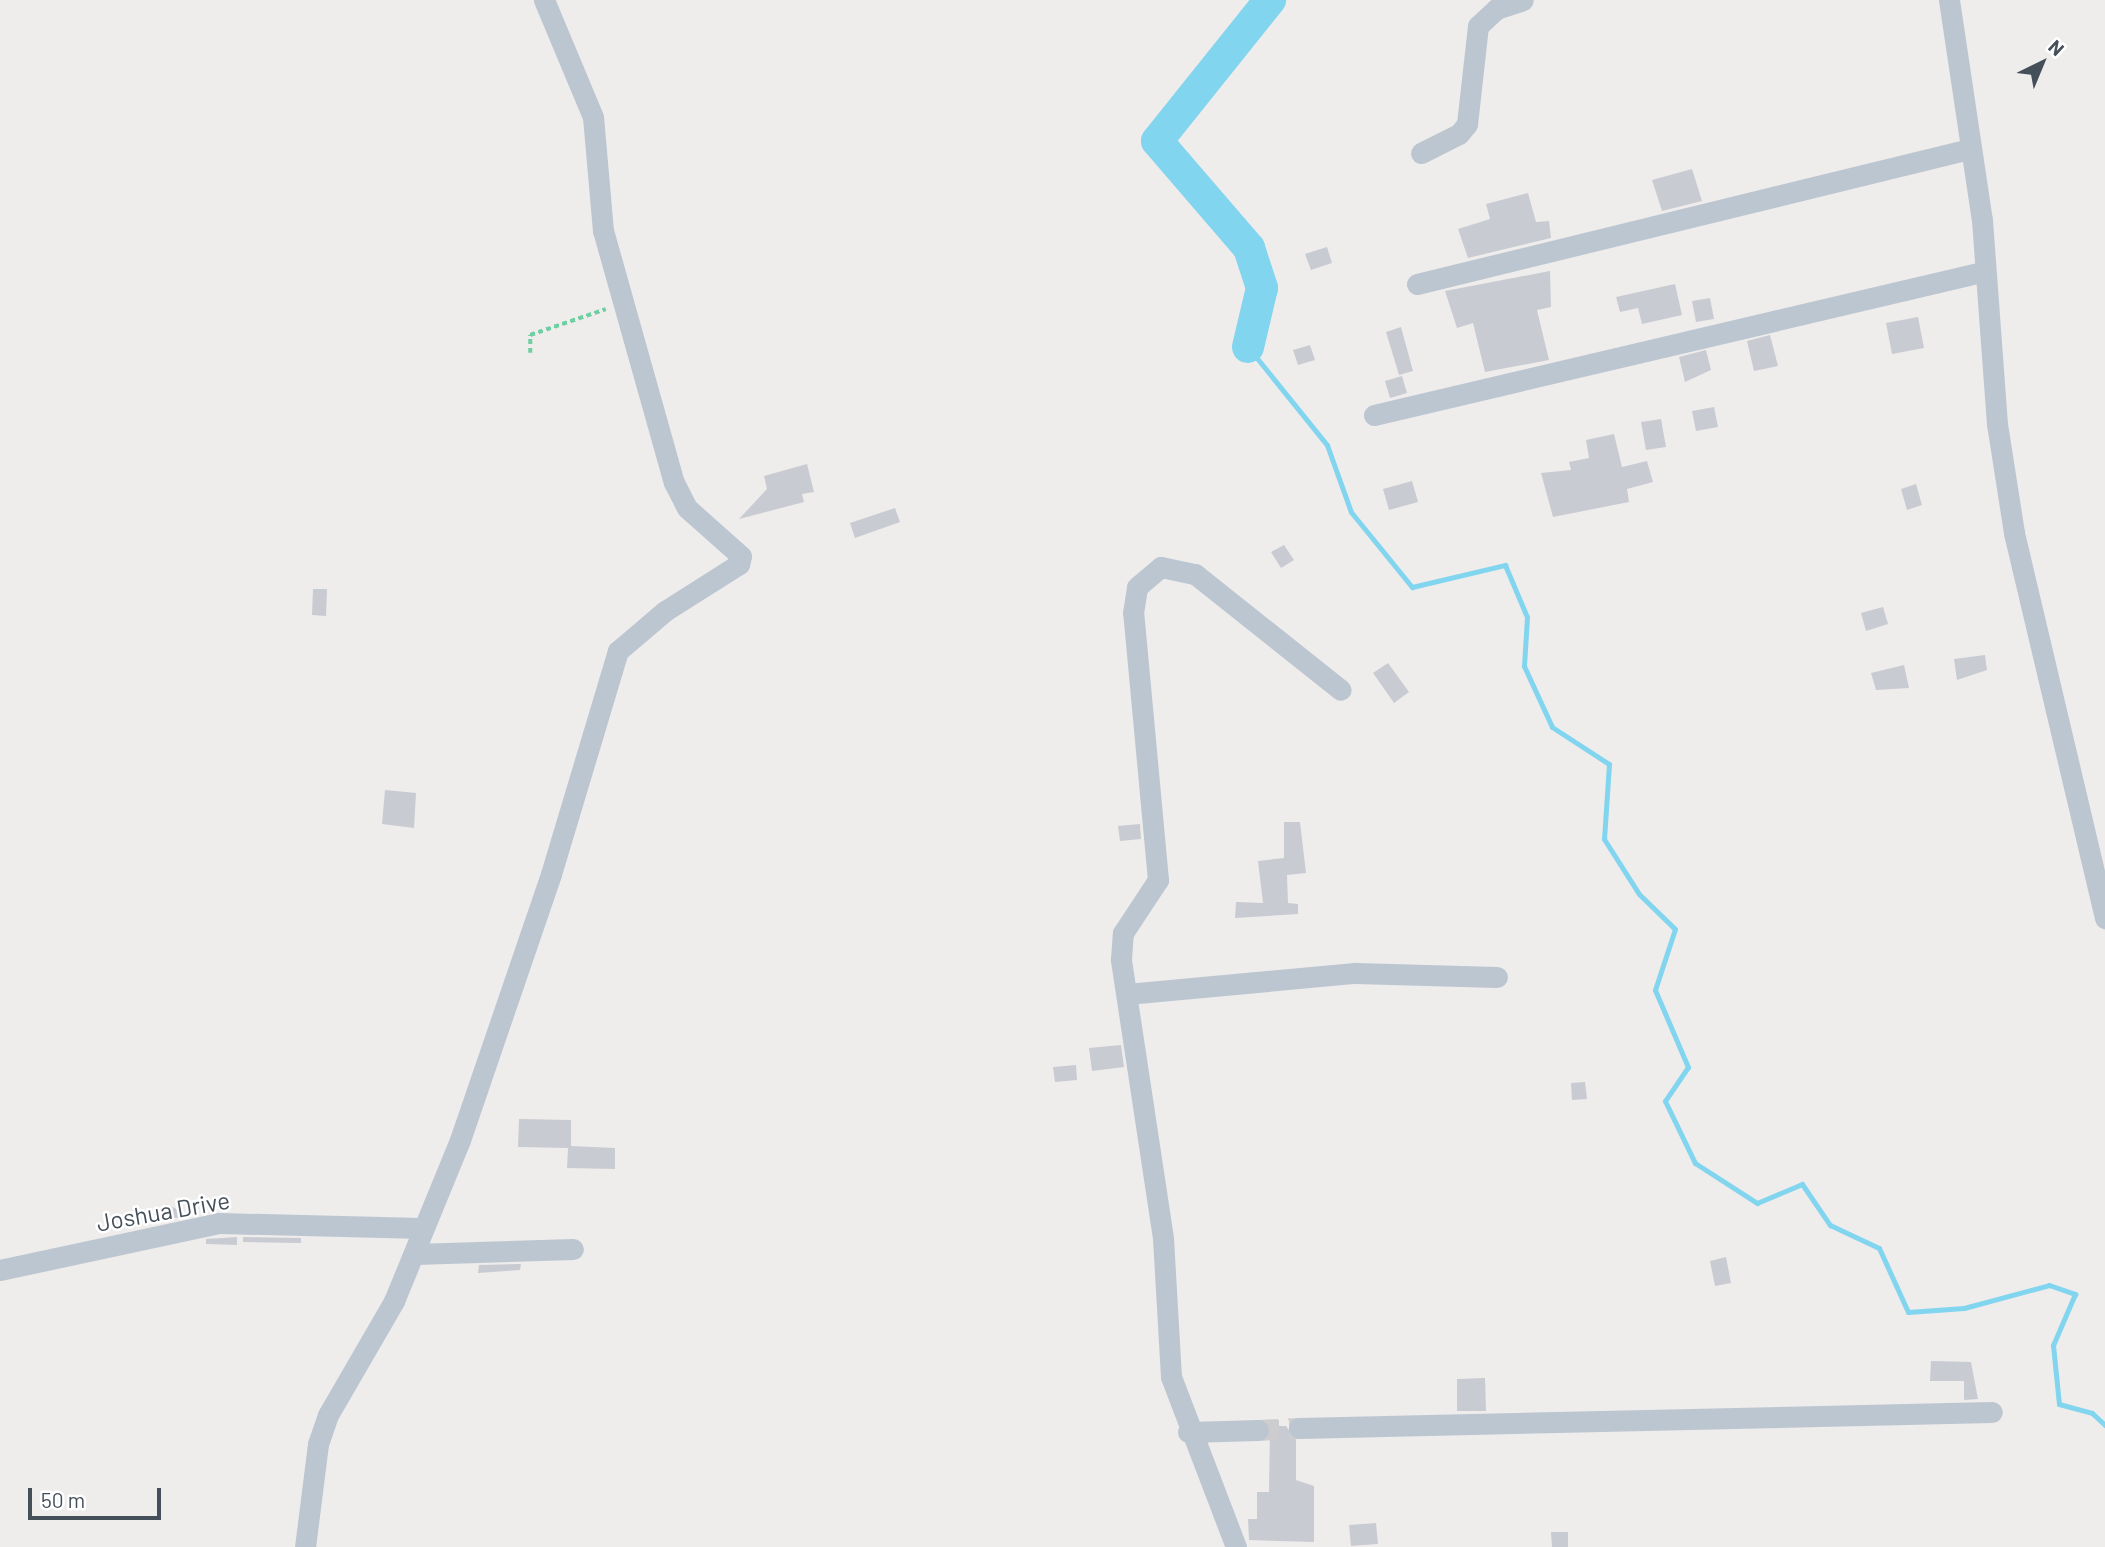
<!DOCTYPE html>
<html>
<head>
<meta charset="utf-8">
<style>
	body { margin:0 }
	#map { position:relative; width:2105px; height:1547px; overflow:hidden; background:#efecec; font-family:Barlow,sans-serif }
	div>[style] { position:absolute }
	.stream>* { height:5px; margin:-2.5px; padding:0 2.5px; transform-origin:2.5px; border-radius:2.5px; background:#82d5ef }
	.river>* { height:32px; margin:-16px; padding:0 16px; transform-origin:16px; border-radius:16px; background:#82d5ef }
	.building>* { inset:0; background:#c9cbd2 }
	.minor-tunnel>* { height:21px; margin-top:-10.5px; transform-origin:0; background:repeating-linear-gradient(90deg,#cdcdcf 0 21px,transparent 0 31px) }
	.path>* { height:3.5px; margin-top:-1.75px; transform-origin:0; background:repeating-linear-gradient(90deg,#6ecfa3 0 5px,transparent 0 8.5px) }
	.minor>* { height:21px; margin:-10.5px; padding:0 10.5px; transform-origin:10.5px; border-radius:10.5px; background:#bcc6d0 }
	span { translate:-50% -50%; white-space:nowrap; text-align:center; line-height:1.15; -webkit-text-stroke:5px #fff; paint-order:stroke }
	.street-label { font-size:24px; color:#444f5a }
	.north { position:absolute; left:2007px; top:28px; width:70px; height:70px; -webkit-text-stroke:5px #fff; paint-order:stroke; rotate:43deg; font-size:19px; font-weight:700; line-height:28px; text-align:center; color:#444f5a }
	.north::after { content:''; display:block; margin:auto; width:24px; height:32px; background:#444f5a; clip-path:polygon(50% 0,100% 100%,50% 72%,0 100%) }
	.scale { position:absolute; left:28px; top:1488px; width:133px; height:32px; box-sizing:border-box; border:4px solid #444f5a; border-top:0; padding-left:9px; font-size:21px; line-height:24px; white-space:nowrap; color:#444f5a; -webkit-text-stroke:5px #fff; paint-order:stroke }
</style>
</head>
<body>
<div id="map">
	<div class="stream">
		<i style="left:1248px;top:347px;width:126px;rotate:51.1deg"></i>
		<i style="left:1327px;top:445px;width:71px;rotate:70.3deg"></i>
		<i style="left:1351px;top:512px;width:97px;rotate:50.9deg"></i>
		<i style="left:1412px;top:587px;width:96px;rotate:-13.3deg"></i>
		<i style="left:1505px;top:565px;width:56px;rotate:67.1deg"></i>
		<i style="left:1527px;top:617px;width:49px;rotate:93.5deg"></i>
		<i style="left:1524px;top:666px;width:67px;rotate:65.3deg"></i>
		<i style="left:1552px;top:727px;width:68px;rotate:33deg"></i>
		<i style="left:1609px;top:764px;width:75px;rotate:93.8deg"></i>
		<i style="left:1604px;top:839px;width:65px;rotate:57.5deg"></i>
		<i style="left:1639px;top:894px;width:50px;rotate:44.2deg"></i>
		<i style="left:1675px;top:929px;width:64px;rotate:108.2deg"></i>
		<i style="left:1655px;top:990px;width:84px;rotate:66.8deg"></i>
		<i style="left:1688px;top:1067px;width:41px;rotate:124.1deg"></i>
		<i style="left:1665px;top:1101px;width:69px;rotate:64.2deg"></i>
		<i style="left:1695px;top:1163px;width:74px;rotate:32.8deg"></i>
		<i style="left:1757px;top:1203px;width:49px;rotate:-22.9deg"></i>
		<i style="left:1802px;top:1184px;width:50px;rotate:55.7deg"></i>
		<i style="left:1830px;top:1225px;width:54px;rotate:25.1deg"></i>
		<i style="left:1879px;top:1248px;width:70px;rotate:65.6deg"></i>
		<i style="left:1908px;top:1312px;width:56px;rotate:-4.1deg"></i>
		<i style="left:1964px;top:1308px;width:88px;rotate:-15.1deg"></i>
		<i style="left:2049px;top:1285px;width:28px;rotate:19deg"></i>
		<i style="left:2075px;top:1294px;width:56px;rotate:113.3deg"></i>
		<i style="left:2053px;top:1345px;width:59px;rotate:84.2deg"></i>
		<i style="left:2059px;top:1404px;width:34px;rotate:15deg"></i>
		<i style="left:2092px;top:1413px;width:18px;rotate:43deg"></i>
	</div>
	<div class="river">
		<i style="left:1248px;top:347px;width:61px;rotate:-76.7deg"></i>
		<i style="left:1262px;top:288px;width:42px;rotate:-108deg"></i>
		<i style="left:1249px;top:248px;width:141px;rotate:-130.7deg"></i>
		<i style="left:1157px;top:141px;width:181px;rotate:-51.3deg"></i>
	</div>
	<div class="building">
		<i style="clip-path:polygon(1692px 169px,1702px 201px,1662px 211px,1652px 180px)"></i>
		<i style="clip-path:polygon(1528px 193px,1536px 222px,1549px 221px,1551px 238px,1468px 258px,1458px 229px,1490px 219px,1486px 204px)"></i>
		<i style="clip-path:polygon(1327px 247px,1332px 263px,1311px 270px,1305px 254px)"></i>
		<i style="clip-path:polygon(1550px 271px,1551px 307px,1537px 310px,1549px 360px,1485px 372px,1473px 323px,1457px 328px,1445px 291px)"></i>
		<i style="clip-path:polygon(1675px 284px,1682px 315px,1642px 324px,1638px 308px,1620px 312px,1616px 297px)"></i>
		<i style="clip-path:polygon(1710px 298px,1714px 319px,1696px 322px,1692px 301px)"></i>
		<i style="clip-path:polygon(1918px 317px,1924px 348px,1892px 354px,1886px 323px)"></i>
		<i style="clip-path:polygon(1401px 327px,1413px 371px,1399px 375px,1386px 332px)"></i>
		<i style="clip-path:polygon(1770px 335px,1778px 366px,1754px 371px,1747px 341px)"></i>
		<i style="clip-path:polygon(1310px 345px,1315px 360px,1298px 365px,1293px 350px)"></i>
		<i style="clip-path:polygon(1706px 350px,1711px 370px,1685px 382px,1679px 357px)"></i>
		<i style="clip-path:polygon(1402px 376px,1407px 393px,1390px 398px,1385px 381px)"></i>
		<i style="clip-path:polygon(1714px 407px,1718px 427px,1696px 431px,1692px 411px)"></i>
		<i style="clip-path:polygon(1661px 419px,1666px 447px,1646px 450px,1641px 422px)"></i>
		<i style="clip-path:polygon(1614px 434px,1622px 467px,1647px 461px,1653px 482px,1627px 489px,1629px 502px,1553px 517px,1541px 473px,1571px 470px,1569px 462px,1589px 458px,1586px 440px)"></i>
		<i style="clip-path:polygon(807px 464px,814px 492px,802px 494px,804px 502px,739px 519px,767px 489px,764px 476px)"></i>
		<i style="clip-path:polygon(1412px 481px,1418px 502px,1389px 510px,1383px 489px)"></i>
		<i style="clip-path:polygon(1916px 484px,1922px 505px,1907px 510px,1901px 489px)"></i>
		<i style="clip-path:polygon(895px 508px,900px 522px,855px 538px,850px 523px)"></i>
		<i style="clip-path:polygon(1284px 545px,1294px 560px,1281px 568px,1271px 552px)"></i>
		<i style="clip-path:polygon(313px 589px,327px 589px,326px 616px,312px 615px)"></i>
		<i style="clip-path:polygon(1883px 607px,1888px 624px,1866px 631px,1861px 613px)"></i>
		<i style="clip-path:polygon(1985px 655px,1987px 670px,1957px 680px,1954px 659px)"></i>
		<i style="clip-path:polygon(1388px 663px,1409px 692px,1394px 703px,1373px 673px)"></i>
		<i style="clip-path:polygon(1904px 665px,1909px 688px,1876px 690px,1871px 673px)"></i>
		<i style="clip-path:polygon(385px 790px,416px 793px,414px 828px,382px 824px)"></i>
		<i style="clip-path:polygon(1284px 822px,1300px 822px,1306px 873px,1287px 875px,1288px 903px,1298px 904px,1298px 914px,1235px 918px,1236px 902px,1263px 903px,1258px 861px,1284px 858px)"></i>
		<i style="clip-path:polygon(1140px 824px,1141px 839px,1120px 841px,1118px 826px)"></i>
		<i style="clip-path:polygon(1121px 1045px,1124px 1067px,1092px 1071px,1089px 1048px)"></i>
		<i style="clip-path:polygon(1076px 1065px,1077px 1080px,1055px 1082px,1053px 1067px)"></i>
		<i style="clip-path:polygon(1585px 1082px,1587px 1099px,1572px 1100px,1571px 1083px)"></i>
		<i style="clip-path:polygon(519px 1119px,571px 1120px,571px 1146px,615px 1148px,615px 1169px,567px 1168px,568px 1148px,518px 1147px)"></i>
		<i style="clip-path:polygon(166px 1204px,181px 1211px,178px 1218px,159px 1217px)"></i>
		<i style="clip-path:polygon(237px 1237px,237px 1245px,206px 1244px,206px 1239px)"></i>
		<i style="clip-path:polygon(243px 1237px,301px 1238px,301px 1243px,243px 1242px)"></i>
		<i style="clip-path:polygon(1726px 1257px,1731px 1283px,1715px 1286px,1710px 1261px)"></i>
		<i style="clip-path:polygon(521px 1264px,520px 1270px,478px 1273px,479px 1265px)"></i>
		<i style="clip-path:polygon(1931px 1361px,1971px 1362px,1978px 1399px,1964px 1400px,1964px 1381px,1930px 1381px)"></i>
		<i style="clip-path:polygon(1485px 1378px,1486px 1411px,1457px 1411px,1457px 1379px)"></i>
		<i style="clip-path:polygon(1270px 1426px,1286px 1426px,1296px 1440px,1296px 1480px,1314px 1486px,1314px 1542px,1249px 1540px,1248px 1519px,1257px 1519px,1257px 1492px,1269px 1492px)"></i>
		<i style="clip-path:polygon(1376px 1523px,1378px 1544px,1351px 1546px,1349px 1525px)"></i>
		<i style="clip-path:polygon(1551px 1532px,1568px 1532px,1568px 1547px,1552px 1547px)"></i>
	</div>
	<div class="minor-tunnel">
		<i style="left:1258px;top:1430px;width:41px;rotate:-2.8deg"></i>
	</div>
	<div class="path">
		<i style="left:530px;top:353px;width:18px;rotate:-90deg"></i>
		<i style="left:530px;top:335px;width:80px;rotate:-18.9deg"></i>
	</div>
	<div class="minor">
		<i style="left:1949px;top:0;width:222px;rotate:81.5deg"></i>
		<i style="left:1982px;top:220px;width:205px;rotate:85.8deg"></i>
		<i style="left:1997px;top:424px;width:110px;rotate:81.1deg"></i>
		<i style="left:2014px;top:533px;width:396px;rotate:76.7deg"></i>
		<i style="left:1421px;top:153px;width:42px;rotate:-26.6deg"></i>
		<i style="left:1459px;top:134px;width:13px;rotate:-51deg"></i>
		<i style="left:1467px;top:124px;width:99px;rotate:-83.6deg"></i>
		<i style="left:1478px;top:26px;width:25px;rotate:-43deg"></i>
		<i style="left:1496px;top:9px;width:28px;rotate:-18deg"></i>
		<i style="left:1417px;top:284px;width:568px;rotate:-13.74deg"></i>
		<i style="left:1374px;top:415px;width:625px;rotate:-13.24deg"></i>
		<i style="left:1127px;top:994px;width:229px;rotate:-5.3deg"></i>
		<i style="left:1355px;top:973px;width:142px;rotate:1.6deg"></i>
		<i style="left:415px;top:1254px;width:158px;rotate:-1.8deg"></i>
		<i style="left:0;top:1270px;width:224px;rotate:-12.1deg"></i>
		<i style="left:219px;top:1223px;width:202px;rotate:1.4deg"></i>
		<i style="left:1299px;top:1428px;width:693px;rotate:-1.32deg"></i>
		<i style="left:1188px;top:1432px;width:70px;rotate:-1.6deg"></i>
		<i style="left:305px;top:1547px;width:104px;rotate:-82.8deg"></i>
		<i style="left:318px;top:1444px;width:31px;rotate:-71deg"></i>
		<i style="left:328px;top:1415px;width:132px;rotate:-59.9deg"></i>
		<i style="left:394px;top:1301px;width:174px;rotate:-67.7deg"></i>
		<i style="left:460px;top:1140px;width:281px;rotate:-71.1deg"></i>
		<i style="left:551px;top:874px;width:233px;rotate:-73.3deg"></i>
		<i style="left:618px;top:651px;width:62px;rotate:-40.4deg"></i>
		<i style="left:665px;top:611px;width:88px;rotate:-32.4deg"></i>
		<i style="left:739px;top:564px;width:8px;rotate:-76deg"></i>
		<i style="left:741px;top:556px;width:72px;rotate:-138.4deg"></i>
		<i style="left:687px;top:508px;width:28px;rotate:-117deg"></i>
		<i style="left:674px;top:483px;width:262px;rotate:-105.7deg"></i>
		<i style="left:603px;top:231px;width:114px;rotate:-95deg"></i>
		<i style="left:593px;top:117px;width:127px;rotate:-112.7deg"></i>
		<i style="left:1236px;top:1547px;width:182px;rotate:-110.9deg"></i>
		<i style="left:1171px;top:1377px;width:139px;rotate:-93.3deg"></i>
		<i style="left:1163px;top:1238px;width:282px;rotate:-98.6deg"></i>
		<i style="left:1121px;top:959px;width:26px;rotate:-86deg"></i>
		<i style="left:1123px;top:933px;width:64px;rotate:-56.6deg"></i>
		<i style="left:1158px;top:880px;width:268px;rotate:-95.3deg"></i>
		<i style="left:1133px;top:613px;width:26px;rotate:-81deg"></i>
		<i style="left:1137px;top:587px;width:31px;rotate:-40deg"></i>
		<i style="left:1161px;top:567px;width:35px;rotate:12deg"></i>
		<i style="left:1195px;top:574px;width:186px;rotate:38.5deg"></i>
	</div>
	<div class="street-label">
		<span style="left:163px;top:1211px;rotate:-10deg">Joshua Drive</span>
	</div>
	<div class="north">N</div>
	<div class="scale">50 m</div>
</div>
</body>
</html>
